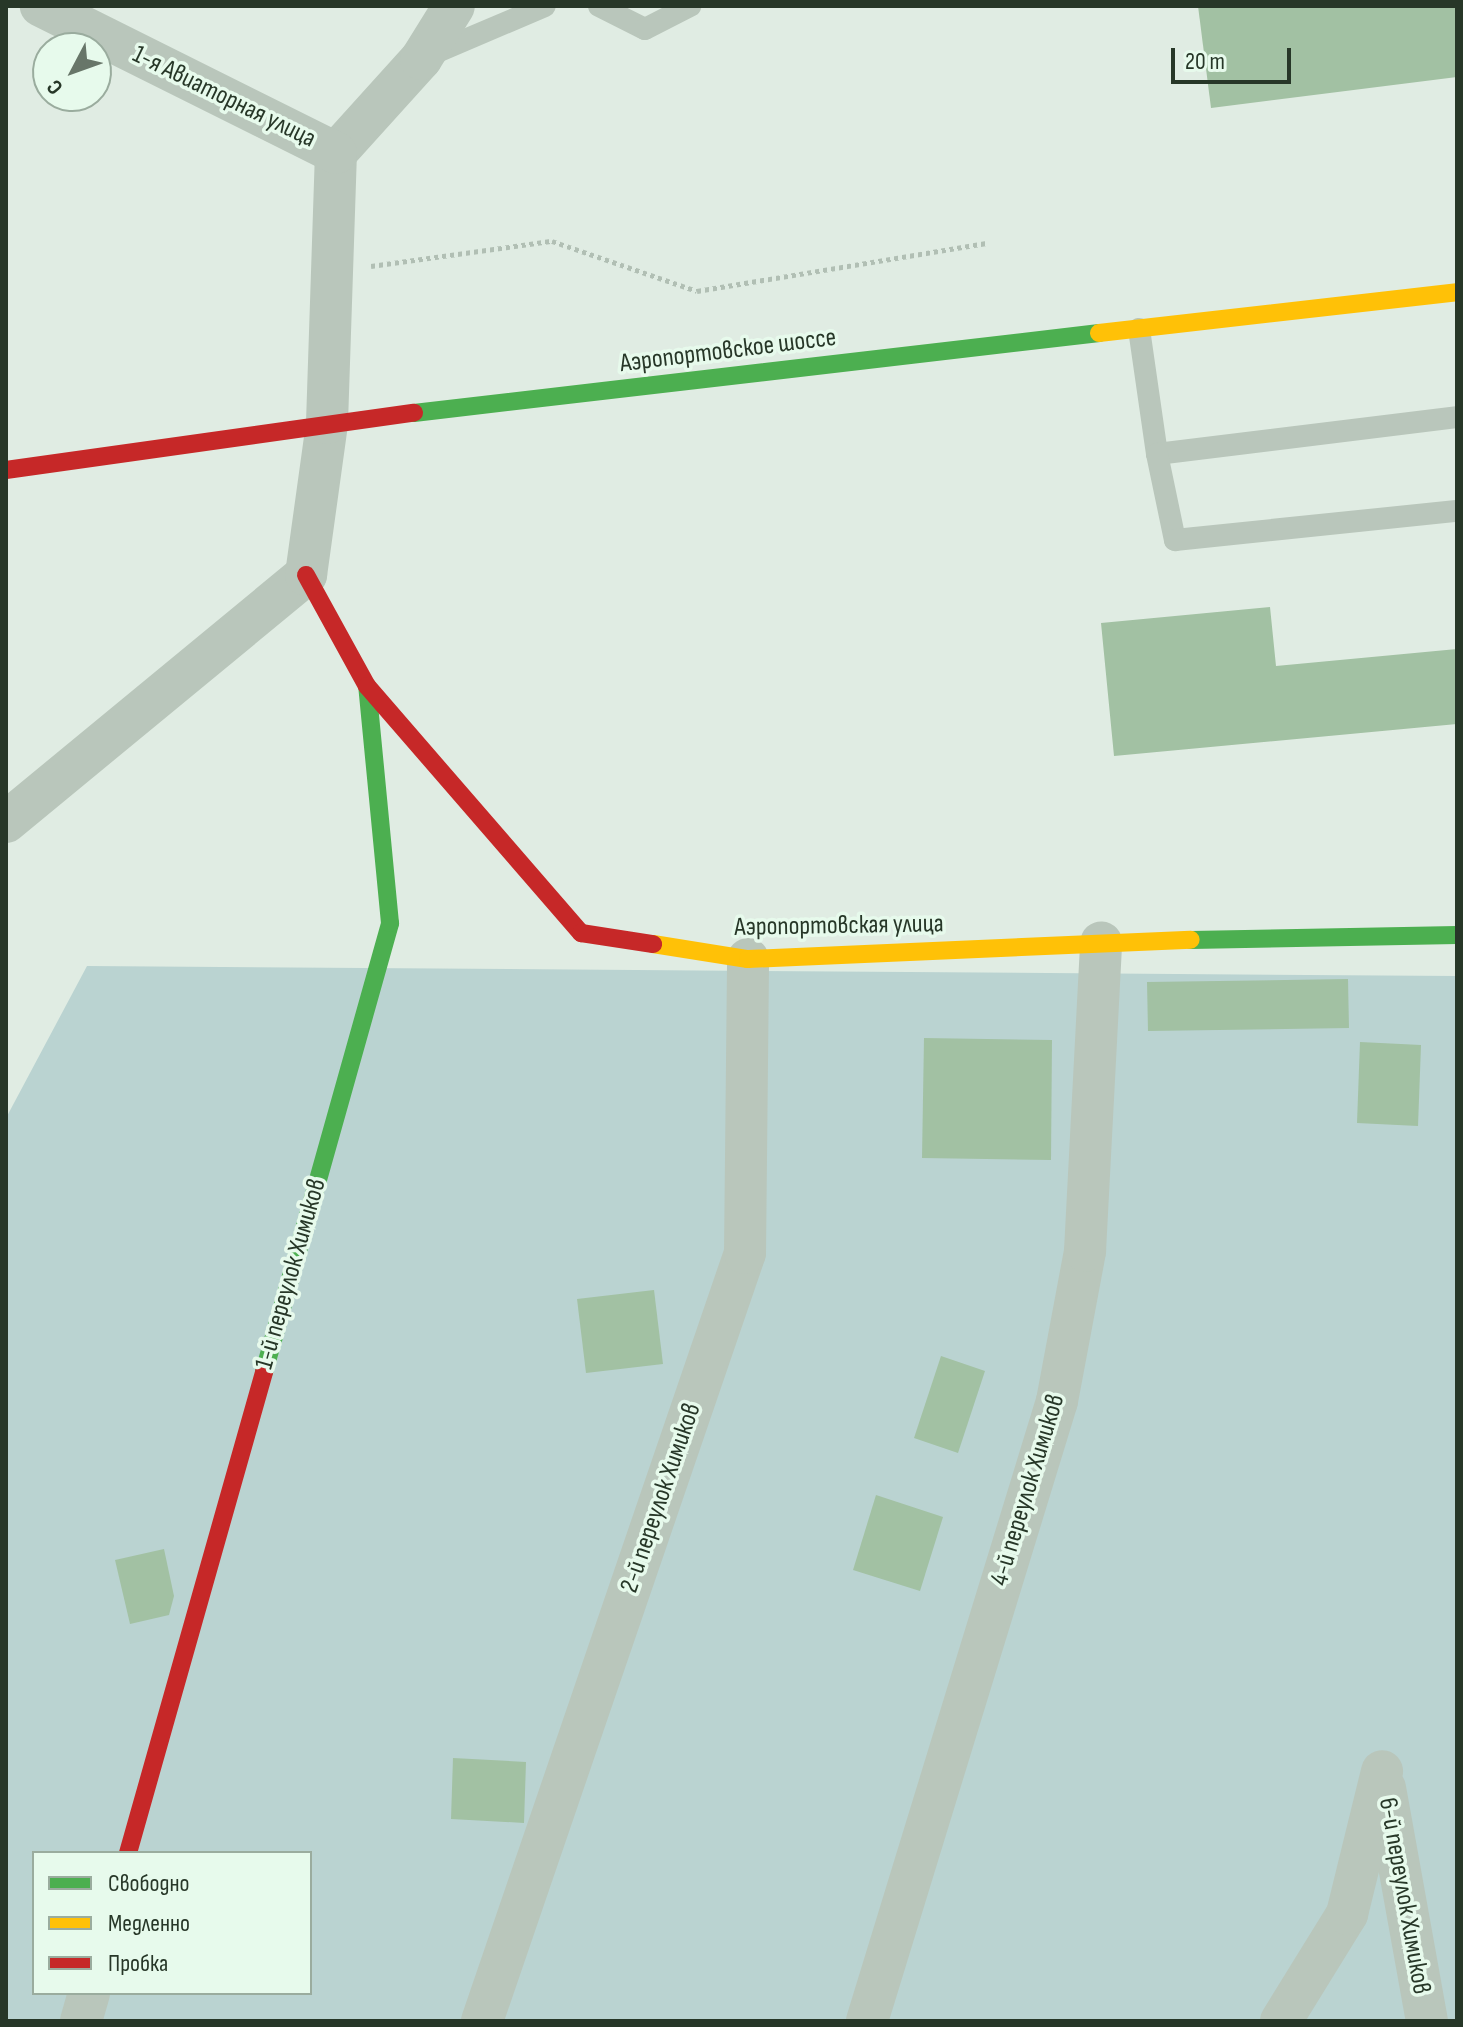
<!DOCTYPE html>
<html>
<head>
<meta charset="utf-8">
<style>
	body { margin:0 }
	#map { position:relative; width:1463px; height:2027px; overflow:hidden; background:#e0ece3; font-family:"Sofia Sans Condensed",sans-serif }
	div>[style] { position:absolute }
	.green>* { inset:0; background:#bad3d1 }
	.building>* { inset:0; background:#a2c1a3 }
	.path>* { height:5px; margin-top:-2.5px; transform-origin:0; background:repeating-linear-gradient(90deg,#b1bfb4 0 4px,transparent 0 8px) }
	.lane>* { height:22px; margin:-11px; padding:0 11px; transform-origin:11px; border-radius:11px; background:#b9c6bb }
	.street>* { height:42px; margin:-21px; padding:0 21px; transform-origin:21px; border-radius:21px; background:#b9c6bb }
	.fast>* { height:18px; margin:-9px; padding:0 9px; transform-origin:9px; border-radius:9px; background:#4caf50 }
	.slow>* { height:18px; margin:-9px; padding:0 9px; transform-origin:9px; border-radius:9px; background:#ffc107 }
	.jam>* { height:18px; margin:-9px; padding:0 9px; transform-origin:9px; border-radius:9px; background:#c62828 }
	span { translate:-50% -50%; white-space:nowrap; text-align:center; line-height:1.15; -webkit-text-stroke:7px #e7faec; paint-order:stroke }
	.street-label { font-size:26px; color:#273728 }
	.frame { position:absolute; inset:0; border:8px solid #273728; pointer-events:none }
	.legend { position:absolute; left:32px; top:1851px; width:280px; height:144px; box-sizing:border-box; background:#e7faec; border:2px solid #9aac9e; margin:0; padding:10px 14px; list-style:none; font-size:24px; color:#273728 }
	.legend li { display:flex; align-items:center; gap:16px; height:40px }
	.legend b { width:40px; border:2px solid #9aac9e }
	.north { position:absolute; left:32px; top:32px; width:80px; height:80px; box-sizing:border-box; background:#e7faec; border:2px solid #9aac9e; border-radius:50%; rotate:229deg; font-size:22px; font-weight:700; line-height:32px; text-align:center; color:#273728 }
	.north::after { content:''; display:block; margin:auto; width:28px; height:36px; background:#687669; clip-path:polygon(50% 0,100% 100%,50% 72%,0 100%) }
	.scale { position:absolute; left:1171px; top:48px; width:120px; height:36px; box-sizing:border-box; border:4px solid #273728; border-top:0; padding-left:10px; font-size:24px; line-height:28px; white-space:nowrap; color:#273728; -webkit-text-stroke:6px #e7faec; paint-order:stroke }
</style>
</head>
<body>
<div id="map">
	<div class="green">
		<i style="clip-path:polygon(evenodd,87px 966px,1457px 976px,1457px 2021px,6px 2021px,6px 1118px,87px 966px,34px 1853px,310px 1853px,310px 1993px,34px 1993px,34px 1853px)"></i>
	</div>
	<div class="building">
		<i style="clip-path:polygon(1198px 6px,1457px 6px,1457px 77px,1211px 108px)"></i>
		<i style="clip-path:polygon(1270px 607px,1276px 666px,1457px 649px,1457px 724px,1114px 756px,1101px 623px)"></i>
		<i style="clip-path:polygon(1348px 979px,1349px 1028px,1148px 1031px,1147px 982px)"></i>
		<i style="clip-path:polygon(924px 1038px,1052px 1040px,1051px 1160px,922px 1158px)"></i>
		<i style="clip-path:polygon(1360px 1042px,1421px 1045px,1418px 1126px,1357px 1123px)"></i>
		<i style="clip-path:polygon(654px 1290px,663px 1364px,586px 1373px,577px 1299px)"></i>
		<i style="clip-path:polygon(941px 1356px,985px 1371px,958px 1453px,914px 1438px)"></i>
		<i style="clip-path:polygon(876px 1495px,943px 1517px,920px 1591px,853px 1570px)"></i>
		<i style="clip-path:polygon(164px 1549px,174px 1596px,169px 1615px,130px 1624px,115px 1560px)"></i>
		<i style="clip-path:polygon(453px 1758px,526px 1762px,524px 1823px,451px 1819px)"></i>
	</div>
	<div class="path">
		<i style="left:371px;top:266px;width:183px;rotate:-7.9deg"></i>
		<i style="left:552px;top:241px;width:153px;rotate:19deg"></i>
		<i style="left:697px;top:291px;width:295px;rotate:-9.4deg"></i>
	</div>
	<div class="lane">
		<i style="left:599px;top:6px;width:51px;rotate:26.6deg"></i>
		<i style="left:645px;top:29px;width:51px;rotate:-27.1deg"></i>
		<i style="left:425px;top:57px;width:130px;rotate:-23deg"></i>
		<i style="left:1139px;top:329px;width:126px;rotate:81.8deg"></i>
		<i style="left:1157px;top:454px;width:302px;rotate:-7deg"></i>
		<i style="left:1157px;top:454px;width:88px;rotate:78.2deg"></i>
		<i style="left:1175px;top:540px;width:283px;rotate:-5.9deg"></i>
	</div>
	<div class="street">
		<i style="left:336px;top:153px;width:127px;rotate:-47.9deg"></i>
		<i style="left:421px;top:59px;width:62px;rotate:-58.1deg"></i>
		<i style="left:6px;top:822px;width:389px;rotate:-39.5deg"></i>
		<i style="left:306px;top:575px;width:153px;rotate:-82.1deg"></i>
		<i style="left:327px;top:423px;width:270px;rotate:-88.1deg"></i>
		<i style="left:336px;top:153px;width:330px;rotate:-153.5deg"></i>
		<i style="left:1385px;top:1788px;width:237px;rotate:79.8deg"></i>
		<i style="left:81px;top:2021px;width:29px;rotate:-74deg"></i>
		<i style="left:482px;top:2021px;width:812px;rotate:-71.1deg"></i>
		<i style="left:745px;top:1253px;width:294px;rotate:-89.4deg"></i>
		<i style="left:867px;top:2021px;width:648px;rotate:-72.96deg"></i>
		<i style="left:1057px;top:1401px;width:153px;rotate:-79.4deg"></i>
		<i style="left:1085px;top:1251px;width:309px;rotate:-87deg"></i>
		<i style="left:1281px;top:2021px;width:126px;rotate:-58.3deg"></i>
		<i style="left:1347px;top:1914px;width:147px;rotate:-76.2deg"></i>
	</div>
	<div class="fast">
		<i style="left:414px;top:413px;width:690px;rotate:-6.66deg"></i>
		<i style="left:1191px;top:940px;width:266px;rotate:-1.1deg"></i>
		<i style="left:264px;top:1372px;width:466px;rotate:-74.3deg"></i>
		<i style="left:390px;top:923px;width:238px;rotate:-95.5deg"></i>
	</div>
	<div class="slow">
		<i style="left:1099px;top:333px;width:360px;rotate:-6.5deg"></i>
		<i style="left:653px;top:944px;width:96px;rotate:9deg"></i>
		<i style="left:748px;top:959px;width:443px;rotate:-2.5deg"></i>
	</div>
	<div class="jam">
		<i style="left:6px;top:470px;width:412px;rotate:-8deg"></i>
		<i style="left:306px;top:575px;width:127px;rotate:61.2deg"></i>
		<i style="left:367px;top:686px;width:327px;rotate:49.1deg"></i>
		<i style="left:581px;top:933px;width:73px;rotate:8.7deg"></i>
		<i style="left:128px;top:1853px;width:500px;rotate:-74.2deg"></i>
	</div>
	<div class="street-label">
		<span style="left:224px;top:97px;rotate:26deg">1-я Авиаторная улица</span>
		<span style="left:728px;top:351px;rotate:-7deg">Аэропортовское шоссе</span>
		<span style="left:839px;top:926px;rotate:-1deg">Аэропортовская улица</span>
		<span style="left:291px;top:1274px;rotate:-74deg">1-й переулок Химиков</span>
		<span style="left:1028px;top:1490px;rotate:-73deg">4-й переулок Химиков</span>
		<span style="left:661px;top:1498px;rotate:-71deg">2-й переулок Химиков</span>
		<span style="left:1404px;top:1896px;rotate:80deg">6-й переулок Химиков</span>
	</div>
	<div class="frame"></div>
	<ul class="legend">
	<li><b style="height:10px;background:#4caf50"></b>Свободно</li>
	<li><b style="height:10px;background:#ffc107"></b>Медленно</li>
	<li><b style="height:10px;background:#c62828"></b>Пробка</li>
	</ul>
	<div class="north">С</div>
	<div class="scale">20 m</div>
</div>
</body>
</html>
